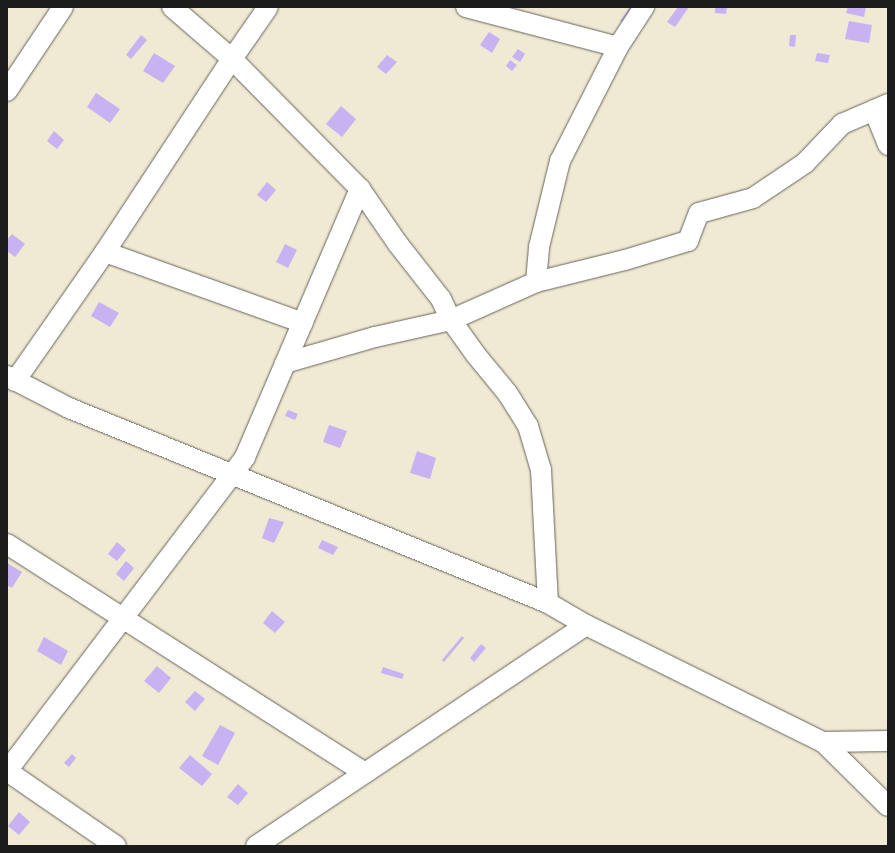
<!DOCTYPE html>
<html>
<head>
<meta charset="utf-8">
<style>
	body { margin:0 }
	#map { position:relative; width:895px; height:853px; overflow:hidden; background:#f0e9d3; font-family:Caveat,sans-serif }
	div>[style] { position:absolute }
	.building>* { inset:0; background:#c9b2f1 }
	.roads { filter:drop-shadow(0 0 1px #66645c) drop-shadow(0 0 1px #66645c) }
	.minor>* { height:20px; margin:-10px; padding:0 10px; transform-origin:10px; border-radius:10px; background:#fff }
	span { translate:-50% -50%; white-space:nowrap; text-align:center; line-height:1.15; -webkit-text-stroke:4px #f7f3e8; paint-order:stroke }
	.frame { position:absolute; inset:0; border:8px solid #1c1c1c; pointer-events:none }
</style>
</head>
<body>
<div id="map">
	<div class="building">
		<i style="clip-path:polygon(630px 7px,635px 7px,627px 25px,620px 21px)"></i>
		<i style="clip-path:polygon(678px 7px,689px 7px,675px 27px,667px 22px)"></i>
		<i style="clip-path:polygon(715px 7px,727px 7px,726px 14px,715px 13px)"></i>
		<i style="clip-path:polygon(848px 7px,866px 7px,864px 17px,846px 13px)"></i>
		<i style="clip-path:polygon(849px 21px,872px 25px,869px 43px,845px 39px)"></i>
		<i style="clip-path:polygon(489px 32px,500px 39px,492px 53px,480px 45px)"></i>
		<i style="clip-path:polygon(141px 35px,147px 40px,131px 59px,126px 55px)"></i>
		<i style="clip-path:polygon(790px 35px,796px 35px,795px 47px,789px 46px)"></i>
		<i style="clip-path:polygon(518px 49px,525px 54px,520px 62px,512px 57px)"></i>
		<i style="clip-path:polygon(154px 53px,175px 66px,163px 83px,143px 71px)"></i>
		<i style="clip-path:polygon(817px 53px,830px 55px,828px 63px,815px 61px)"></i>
		<i style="clip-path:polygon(387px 55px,397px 62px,386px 74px,377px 67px)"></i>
		<i style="clip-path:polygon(510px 60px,517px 65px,512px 71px,506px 66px)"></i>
		<i style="clip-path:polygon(96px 93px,120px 109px,110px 123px,87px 107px)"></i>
		<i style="clip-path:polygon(341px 106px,356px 119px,342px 137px,326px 124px)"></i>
		<i style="clip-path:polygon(54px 131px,64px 140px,57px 149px,47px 141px)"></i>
		<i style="clip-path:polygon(267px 182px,276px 190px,266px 202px,257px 195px)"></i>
		<i style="clip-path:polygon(12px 234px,25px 244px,15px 257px,7px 251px,7px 240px)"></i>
		<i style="clip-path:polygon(285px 244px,297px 250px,288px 268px,276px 262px)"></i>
		<i style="clip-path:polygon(99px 302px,119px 313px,110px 327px,91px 316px)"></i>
		<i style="clip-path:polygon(288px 410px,298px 414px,295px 420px,285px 416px)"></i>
		<i style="clip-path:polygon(329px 425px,347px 431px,340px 448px,323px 442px)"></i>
		<i style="clip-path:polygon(417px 451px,436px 458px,430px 479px,410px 473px)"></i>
		<i style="clip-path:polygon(269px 518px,284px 522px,274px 543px,262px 538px)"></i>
		<i style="clip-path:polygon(322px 540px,338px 547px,333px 555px,318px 548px)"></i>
		<i style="clip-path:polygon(117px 542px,126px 550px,117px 561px,108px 554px)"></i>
		<i style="clip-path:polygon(126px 561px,134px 568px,124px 581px,116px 574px)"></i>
		<i style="clip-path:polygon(7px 563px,22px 572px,12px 588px,7px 585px)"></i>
		<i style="clip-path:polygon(272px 611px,285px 622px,275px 633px,263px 623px)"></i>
		<i style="clip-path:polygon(462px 636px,464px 638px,444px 662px,442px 660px)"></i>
		<i style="clip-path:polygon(44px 637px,68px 651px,61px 665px,37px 651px)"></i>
		<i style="clip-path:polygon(481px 644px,486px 648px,474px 662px,470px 658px)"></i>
		<i style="clip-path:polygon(157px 666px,171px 678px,159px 693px,144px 681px)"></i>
		<i style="clip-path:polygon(383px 667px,404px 674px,402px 679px,381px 673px)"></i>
		<i style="clip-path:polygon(195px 691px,205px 699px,195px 711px,185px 702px)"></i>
		<i style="clip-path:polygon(220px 725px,235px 733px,218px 765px,202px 756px)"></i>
		<i style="clip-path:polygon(72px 754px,76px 758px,69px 767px,64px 763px)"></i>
		<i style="clip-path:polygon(190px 755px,212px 774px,202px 786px,179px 768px)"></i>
		<i style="clip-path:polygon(238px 784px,248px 793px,238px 805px,227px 797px)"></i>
		<i style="clip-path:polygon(19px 812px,30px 822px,19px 835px,8px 826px)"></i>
	</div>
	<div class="roads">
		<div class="minor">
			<i style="left:172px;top:7px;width:79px;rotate:40.9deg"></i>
			<i style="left:232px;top:59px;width:182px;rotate:45.4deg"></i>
			<i style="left:360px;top:189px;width:67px;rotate:55.4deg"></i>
			<i style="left:398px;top:244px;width:70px;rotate:52deg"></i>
			<i style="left:441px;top:299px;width:23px;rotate:65deg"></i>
			<i style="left:451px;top:320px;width:43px;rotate:54.5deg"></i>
			<i style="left:476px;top:355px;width:50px;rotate:50.6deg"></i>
			<i style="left:508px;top:394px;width:38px;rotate:58deg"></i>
			<i style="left:528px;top:426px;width:46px;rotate:73.5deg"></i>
			<i style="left:541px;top:470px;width:133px;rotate:87deg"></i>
			<i style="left:466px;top:7px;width:157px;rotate:14.7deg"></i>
			<i style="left:7px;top:91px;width:101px;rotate:-56.3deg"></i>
			<i style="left:874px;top:110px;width:38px;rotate:68deg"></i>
			<i style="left:105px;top:252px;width:210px;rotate:19.7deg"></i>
			<i style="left:536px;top:282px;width:35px;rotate:-85deg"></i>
			<i style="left:539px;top:247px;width:89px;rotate:-76.3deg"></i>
			<i style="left:560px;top:161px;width:128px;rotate:-63deg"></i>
			<i style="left:618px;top:47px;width:48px;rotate:-57deg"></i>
			<i style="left:285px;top:363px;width:94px;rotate:-16.1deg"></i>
			<i style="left:375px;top:337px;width:78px;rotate:-12.6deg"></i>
			<i style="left:451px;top:320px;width:93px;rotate:-24.1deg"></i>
			<i style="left:536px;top:282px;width:92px;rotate:-13.9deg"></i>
			<i style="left:625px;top:260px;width:66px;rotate:-16.8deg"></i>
			<i style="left:688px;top:241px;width:30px;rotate:-69deg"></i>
			<i style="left:699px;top:213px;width:56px;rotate:-15.5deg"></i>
			<i style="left:753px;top:198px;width:63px;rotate:-33.9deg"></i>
			<i style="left:805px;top:163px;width:54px;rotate:-46.5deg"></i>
			<i style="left:842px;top:124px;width:50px;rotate:-23.5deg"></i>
			<i style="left:7px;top:376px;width:70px;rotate:27.3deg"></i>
			<i style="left:69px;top:408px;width:517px;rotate:22.15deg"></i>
			<i style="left:548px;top:603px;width:44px;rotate:30.1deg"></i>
			<i style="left:586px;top:625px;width:264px;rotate:26.3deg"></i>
			<i style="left:823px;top:742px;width:91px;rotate:44.6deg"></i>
			<i style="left:15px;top:381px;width:157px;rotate:-55.1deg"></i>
			<i style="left:105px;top:252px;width:231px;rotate:-56.7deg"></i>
			<i style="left:232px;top:59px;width:63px;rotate:-55.3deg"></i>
			<i style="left:7px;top:544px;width:425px;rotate:32.6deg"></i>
			<i style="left:823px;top:742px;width:65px;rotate:-0.9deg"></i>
			<i style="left:7px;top:771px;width:394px;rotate:-52.8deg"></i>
			<i style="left:245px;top:457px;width:292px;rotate:-66.8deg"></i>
			<i style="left:7px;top:771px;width:132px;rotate:34.5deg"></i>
			<i style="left:256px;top:846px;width:397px;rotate:-33.8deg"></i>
		</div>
	</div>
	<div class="frame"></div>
</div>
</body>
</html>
